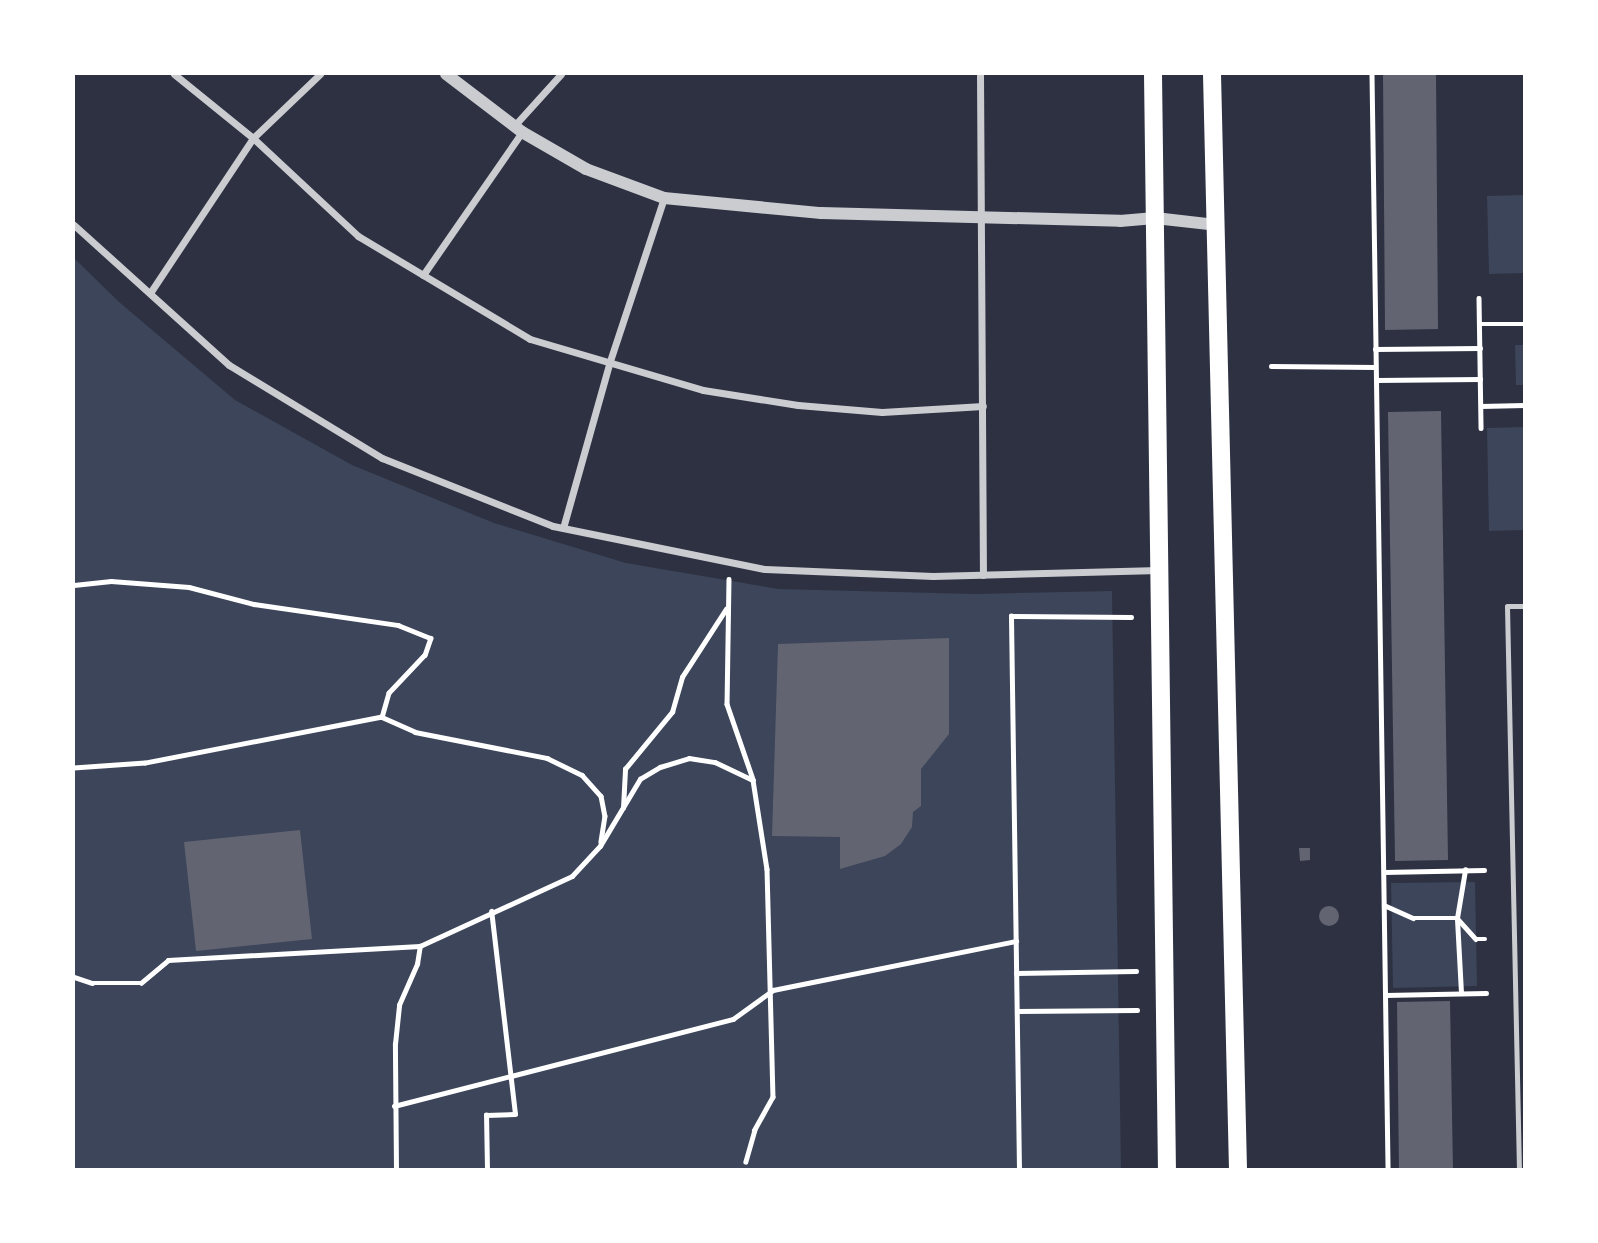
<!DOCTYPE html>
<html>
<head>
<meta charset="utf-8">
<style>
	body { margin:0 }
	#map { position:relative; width:1598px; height:1243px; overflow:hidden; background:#2d3142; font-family:Manrope,sans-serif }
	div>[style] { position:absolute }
	.green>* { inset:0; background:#3c4559 }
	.building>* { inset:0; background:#626471 }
	.round { border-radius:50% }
	.path>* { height:4.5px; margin:-2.25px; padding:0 2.25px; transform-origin:2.25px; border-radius:2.25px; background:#fff }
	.service>* { height:5px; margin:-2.5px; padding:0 2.5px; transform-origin:2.5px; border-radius:2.5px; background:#caccd0 }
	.minor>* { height:7px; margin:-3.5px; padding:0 3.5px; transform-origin:3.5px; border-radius:3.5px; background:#caccd0 }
	.tertiary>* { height:12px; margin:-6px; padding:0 6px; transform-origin:6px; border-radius:6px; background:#caccd0 }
	.primary>* { height:18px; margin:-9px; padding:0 9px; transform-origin:9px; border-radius:9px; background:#fff }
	span { translate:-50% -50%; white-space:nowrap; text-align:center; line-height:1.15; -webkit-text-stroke:5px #fff; paint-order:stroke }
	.frame { position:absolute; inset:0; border:75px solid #fff; pointer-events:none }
</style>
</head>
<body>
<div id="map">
	<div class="green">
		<i style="clip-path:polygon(1524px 195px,1524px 273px,1489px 274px,1487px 196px)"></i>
		<i style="clip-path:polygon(74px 258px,119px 302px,235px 400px,352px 465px,494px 523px,626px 563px,778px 589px,975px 594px,1112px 591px,1121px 1169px,74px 1169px)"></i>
		<i style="clip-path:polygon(1515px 345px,1524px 345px,1524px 385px,1516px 385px)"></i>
		<i style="clip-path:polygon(1524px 427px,1524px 530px,1489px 531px,1487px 428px)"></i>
		<i style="clip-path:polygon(1475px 882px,1477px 986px,1393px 988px,1391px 883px)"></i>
	</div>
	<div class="building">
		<i style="clip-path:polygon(1383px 74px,1436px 74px,1438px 329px,1385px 330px)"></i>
		<i style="clip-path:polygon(1441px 411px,1448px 860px,1395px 861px,1388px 412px)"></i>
		<i style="clip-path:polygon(949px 638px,949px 734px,921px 769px,921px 806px,913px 812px,912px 827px,901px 844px,885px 856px,840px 869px,840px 837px,772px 836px,778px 644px)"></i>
		<i style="clip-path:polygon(300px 830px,312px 939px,196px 951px,184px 842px)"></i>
		<i style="clip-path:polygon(1299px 848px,1310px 848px,1310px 860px,1300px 861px)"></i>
		<i class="round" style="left:1319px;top:906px;width:20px;height:20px"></i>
		<i style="clip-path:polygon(1450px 1001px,1453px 1170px,1399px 1170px,1397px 1002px)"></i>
	</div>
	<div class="path">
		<i style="left:1372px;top:74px;width:1096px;rotate:89.16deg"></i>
		<i style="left:1479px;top:298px;width:130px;rotate:89.1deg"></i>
		<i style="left:1480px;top:324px;width:44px"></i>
		<i style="left:1375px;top:349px;width:105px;rotate:-0.5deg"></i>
		<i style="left:1271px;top:366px;width:104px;rotate:0.6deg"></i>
		<i style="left:1376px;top:380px;width:104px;rotate:-0.6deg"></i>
		<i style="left:1481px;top:406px;width:43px;rotate:-1.3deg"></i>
		<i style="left:729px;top:579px;width:125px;rotate:90.9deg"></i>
		<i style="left:727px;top:704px;width:79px;rotate:70.9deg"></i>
		<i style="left:74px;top:585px;width:37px;rotate:-6deg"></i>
		<i style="left:111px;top:581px;width:78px;rotate:4.4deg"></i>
		<i style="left:189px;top:587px;width:67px;rotate:14.7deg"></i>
		<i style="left:254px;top:604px;width:146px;rotate:8.3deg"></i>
		<i style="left:398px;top:625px;width:35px;rotate:22deg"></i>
		<i style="left:431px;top:638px;width:18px;rotate:109deg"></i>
		<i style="left:425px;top:655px;width:52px;rotate:133.5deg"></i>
		<i style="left:389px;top:693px;width:25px;rotate:106deg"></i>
		<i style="left:382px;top:717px;width:241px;rotate:169deg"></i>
		<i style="left:145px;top:763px;width:71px;rotate:176deg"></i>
		<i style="left:382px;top:717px;width:36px;rotate:24deg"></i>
		<i style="left:415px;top:732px;width:135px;rotate:11.1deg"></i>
		<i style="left:547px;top:758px;width:39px;rotate:26deg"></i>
		<i style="left:582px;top:775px;width:28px;rotate:48deg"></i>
		<i style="left:601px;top:796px;width:20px;rotate:79deg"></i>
		<i style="left:605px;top:816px;width:26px;rotate:99deg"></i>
		<i style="left:623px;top:808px;width:39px;rotate:-87deg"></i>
		<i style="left:625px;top:769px;width:74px;rotate:-50.5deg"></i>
		<i style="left:672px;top:712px;width:36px;rotate:-74deg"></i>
		<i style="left:682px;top:677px;width:81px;rotate:-57.1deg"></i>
		<i style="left:1384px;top:872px;width:100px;rotate:-1.1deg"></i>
		<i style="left:1384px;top:905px;width:32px;rotate:24deg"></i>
		<i style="left:1413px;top:918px;width:44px"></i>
		<i style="left:1457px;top:918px;width:28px;rotate:48deg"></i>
		<i style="left:1476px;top:939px;width:9px"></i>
		<i style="left:1016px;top:973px;width:120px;rotate:-1deg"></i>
		<i style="left:74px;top:977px;width:19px;rotate:18deg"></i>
		<i style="left:92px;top:983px;width:49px"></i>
		<i style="left:141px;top:983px;width:35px;rotate:-40deg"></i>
		<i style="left:168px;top:960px;width:252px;rotate:-3.2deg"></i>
		<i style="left:420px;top:946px;width:167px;rotate:-24.7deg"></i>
		<i style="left:572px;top:876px;width:41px;rotate:-47deg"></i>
		<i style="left:600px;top:846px;width:78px;rotate:-59.2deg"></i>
		<i style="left:640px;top:779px;width:23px;rotate:-31deg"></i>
		<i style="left:660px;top:767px;width:30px;rotate:-17deg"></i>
		<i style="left:689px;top:758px;width:26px;rotate:9deg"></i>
		<i style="left:715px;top:762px;width:42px;rotate:25.3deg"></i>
		<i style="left:753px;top:780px;width:90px;rotate:81.1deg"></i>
		<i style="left:767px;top:869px;width:228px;rotate:88.5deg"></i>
		<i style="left:773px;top:1097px;width:38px;rotate:119deg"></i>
		<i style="left:755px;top:1130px;width:33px;rotate:106deg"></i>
		<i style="left:1461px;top:993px;width:75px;rotate:-93.1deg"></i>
		<i style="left:1457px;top:918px;width:49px;rotate:-80.5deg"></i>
		<i style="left:1385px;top:995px;width:101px;rotate:-1.1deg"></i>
		<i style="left:1017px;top:1011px;width:120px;rotate:-0.5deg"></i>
		<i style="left:394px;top:1106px;width:350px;rotate:-14.4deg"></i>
		<i style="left:733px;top:1019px;width:49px;rotate:-35.9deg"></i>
		<i style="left:773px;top:990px;width:248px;rotate:-11.4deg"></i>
		<i style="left:396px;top:1170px;width:126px;rotate:-90.5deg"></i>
		<i style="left:395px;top:1044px;width:39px;rotate:-84deg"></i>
		<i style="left:399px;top:1005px;width:45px;rotate:-66.3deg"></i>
		<i style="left:417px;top:964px;width:18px;rotate:-81deg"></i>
		<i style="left:487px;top:1170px;width:55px;rotate:-91deg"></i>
		<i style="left:486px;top:1115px;width:29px;rotate:-2deg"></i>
		<i style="left:515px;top:1114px;width:204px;rotate:-96.7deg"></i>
		<i style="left:1019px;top:1170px;width:554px;rotate:-90.83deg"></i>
		<i style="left:1011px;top:616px;width:120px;rotate:0.5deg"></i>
	</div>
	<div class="service">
		<i style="left:1519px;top:1170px;width:564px;rotate:-91.22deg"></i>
		<i style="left:1507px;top:606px;width:17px"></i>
	</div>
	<div class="minor">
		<i style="left:174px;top:74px;width:102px;rotate:39deg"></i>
		<i style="left:253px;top:138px;width:144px;rotate:43deg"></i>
		<i style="left:358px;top:236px;width:200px;rotate:30.9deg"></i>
		<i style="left:530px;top:339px;width:180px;rotate:16.4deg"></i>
		<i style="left:703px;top:390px;width:96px;rotate:9deg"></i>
		<i style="left:798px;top:405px;width:84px;rotate:4.8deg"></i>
		<i style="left:882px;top:412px;width:101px;rotate:-3.4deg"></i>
		<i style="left:980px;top:74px;width:501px;rotate:89.66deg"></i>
		<i style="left:514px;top:126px;width:70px;rotate:-47.9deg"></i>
		<i style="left:74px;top:225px;width:209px;rotate:42.1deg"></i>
		<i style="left:229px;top:365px;width:179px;rotate:31.3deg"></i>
		<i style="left:382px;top:458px;width:184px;rotate:21.7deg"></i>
		<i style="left:553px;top:526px;width:216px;rotate:11.5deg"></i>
		<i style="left:765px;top:569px;width:168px;rotate:2.4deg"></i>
		<i style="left:933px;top:576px;width:226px;rotate:-1.5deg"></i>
		<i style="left:423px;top:275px;width:174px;rotate:-55.3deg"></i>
		<i style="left:150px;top:293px;width:186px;rotate:-56.4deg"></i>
		<i style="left:253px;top:138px;width:93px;rotate:-43.7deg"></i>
		<i style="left:563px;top:528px;width:170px;rotate:-74.3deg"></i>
		<i style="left:609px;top:364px;width:175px;rotate:-71.7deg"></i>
	</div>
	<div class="tertiary">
		<i style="left:446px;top:74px;width:96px;rotate:37.3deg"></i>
		<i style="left:522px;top:132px;width:74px;rotate:30deg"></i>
		<i style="left:586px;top:169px;width:83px;rotate:20.4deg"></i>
		<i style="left:664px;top:198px;width:158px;rotate:5.5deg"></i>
		<i style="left:821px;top:213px;width:299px;rotate:1.5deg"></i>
		<i style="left:1120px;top:221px;width:35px;rotate:-5deg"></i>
		<i style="left:1155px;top:218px;width:61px;rotate:6.5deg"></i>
	</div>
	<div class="primary">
		<i style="left:1153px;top:74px;width:1096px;rotate:89.27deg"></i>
		<i style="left:1212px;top:74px;width:1096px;rotate:88.64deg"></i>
	</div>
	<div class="frame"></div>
</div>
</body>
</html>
